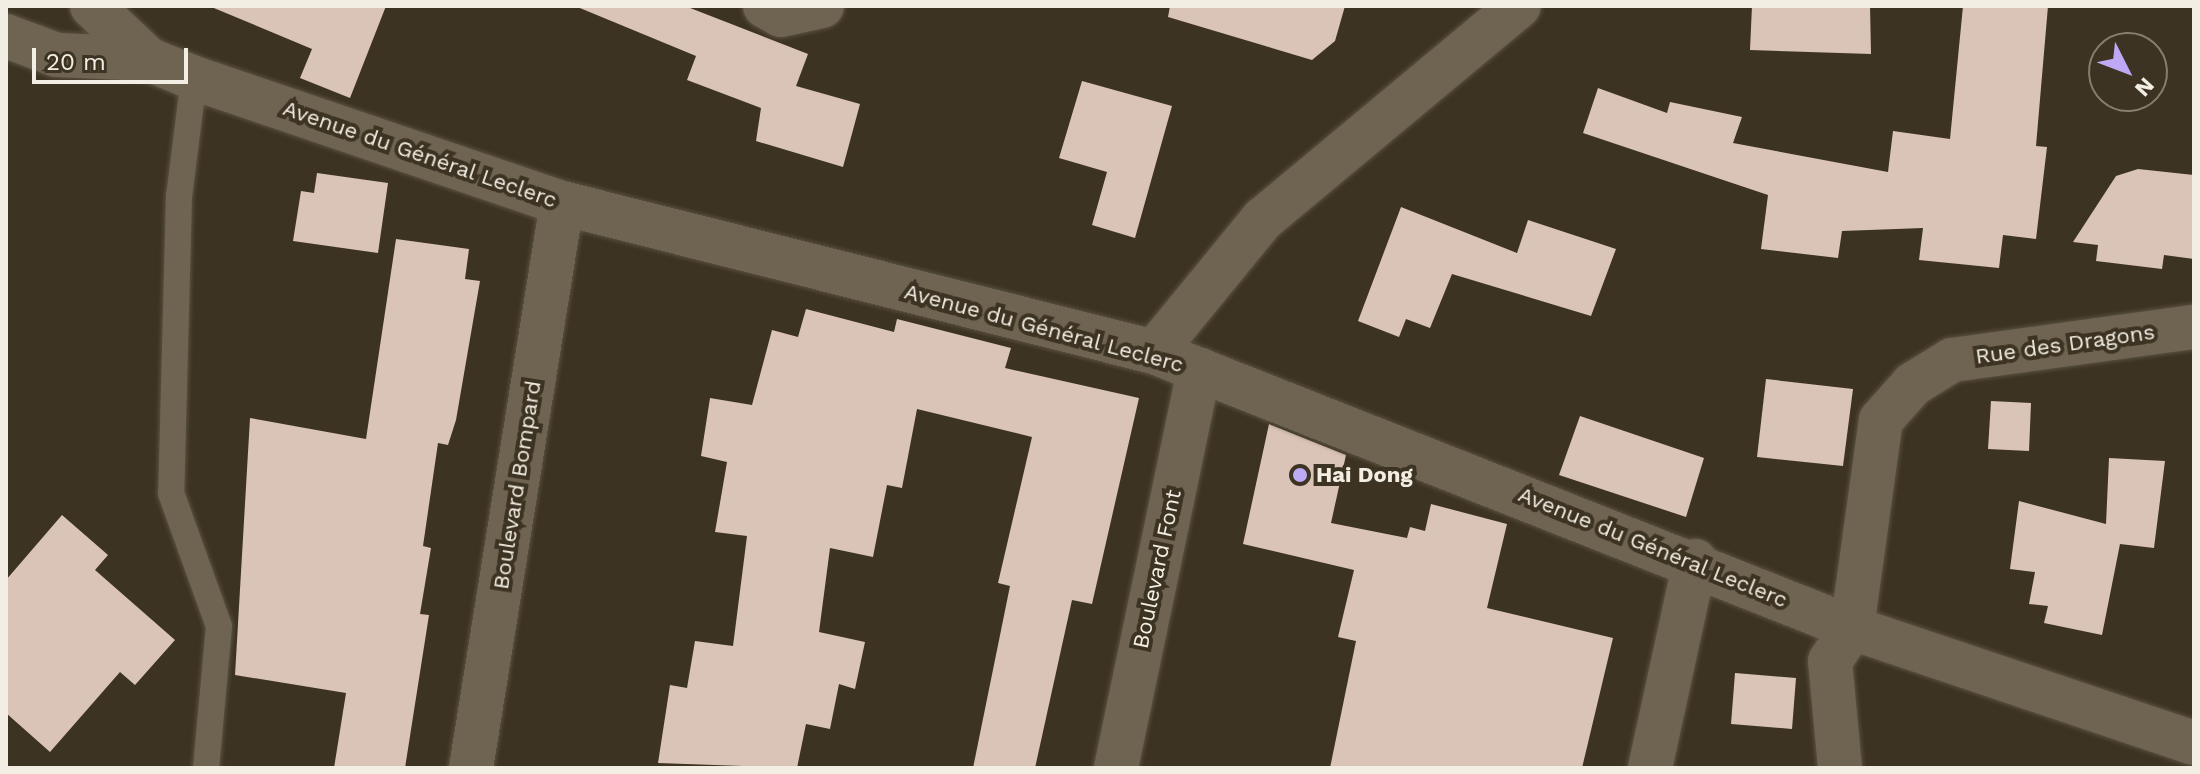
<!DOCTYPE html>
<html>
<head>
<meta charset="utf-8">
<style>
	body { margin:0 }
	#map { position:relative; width:2200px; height:774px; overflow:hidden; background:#3d3322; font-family:"Work Sans",sans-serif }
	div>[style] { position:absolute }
	.building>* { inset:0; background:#dac4b7 }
	.roads { filter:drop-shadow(0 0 2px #595242) drop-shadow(0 0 2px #595242) }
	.service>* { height:26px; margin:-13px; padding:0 13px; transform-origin:13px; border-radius:13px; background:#6f6452 }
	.minor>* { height:44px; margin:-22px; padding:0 22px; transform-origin:22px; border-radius:22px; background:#6f6452 }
	.dots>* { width:22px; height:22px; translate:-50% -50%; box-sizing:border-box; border:4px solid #3d3322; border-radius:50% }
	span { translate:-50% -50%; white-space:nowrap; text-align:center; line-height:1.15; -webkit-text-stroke:8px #3d3322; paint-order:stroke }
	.street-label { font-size:22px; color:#f3eee3 }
	.poi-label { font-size:22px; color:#f3eee3; font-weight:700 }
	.left { translate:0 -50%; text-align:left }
	.frame { position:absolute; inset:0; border:8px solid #f3eee3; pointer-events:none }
	.north { position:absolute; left:2088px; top:32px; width:80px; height:80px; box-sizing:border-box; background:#3d3322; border:2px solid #867e6f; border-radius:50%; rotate:132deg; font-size:22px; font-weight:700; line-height:32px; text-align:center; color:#f3eee3 }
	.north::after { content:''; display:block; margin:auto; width:28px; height:36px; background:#bea9f4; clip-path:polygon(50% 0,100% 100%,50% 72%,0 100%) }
	.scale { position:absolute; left:32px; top:48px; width:156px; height:36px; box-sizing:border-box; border:4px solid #f3eee3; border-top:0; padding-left:10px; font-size:24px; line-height:28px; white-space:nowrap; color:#f3eee3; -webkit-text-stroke:6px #3d3322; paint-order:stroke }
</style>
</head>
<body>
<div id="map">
	<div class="building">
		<i style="clip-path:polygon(209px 6px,386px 6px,350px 98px,300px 78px,312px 49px)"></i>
		<i style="clip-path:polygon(575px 6px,685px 6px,808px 54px,796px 86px,860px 104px,843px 167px,756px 141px,761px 108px,687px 80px,696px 56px)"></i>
		<i style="clip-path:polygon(1170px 6px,1345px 6px,1335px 41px,1312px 60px,1168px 17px)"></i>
		<i style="clip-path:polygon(1752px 6px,1870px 6px,1871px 54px,1750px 50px)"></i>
		<i style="clip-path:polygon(1963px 6px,2048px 6px,2036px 146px,2047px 147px,2036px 239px,2003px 235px,1999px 268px,1919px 260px,1923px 228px,1842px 231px,1838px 258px,1761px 249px,1768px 195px,1583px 133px,1598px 88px,1667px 113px,1670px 102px,1742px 117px,1733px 143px,1888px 172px,1893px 131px,1950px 139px)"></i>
		<i style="clip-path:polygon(1082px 81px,1172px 106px,1135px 238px,1092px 225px,1107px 172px,1059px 158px)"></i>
		<i style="clip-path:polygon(2138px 169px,2194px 175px,2194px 259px,2164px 255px,2162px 269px,2096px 261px,2098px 245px,2073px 242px,2116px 176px)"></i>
		<i style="clip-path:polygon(317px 173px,388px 183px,378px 253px,293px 241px,301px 191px,314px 193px)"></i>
		<i style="clip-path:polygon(1401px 207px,1517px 253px,1528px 220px,1616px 249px,1591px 316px,1452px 274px,1430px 328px,1406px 319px,1399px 337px,1358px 321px)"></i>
		<i style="clip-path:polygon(396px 239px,469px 249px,465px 279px,480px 281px,456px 420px,448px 445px,438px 443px,423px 546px,431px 548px,420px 614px,429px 615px,405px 768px,334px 768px,346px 693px,235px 675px,250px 418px,366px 439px)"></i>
		<i style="clip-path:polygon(806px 309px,894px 332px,897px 319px,1011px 348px,1005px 368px,1139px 398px,1092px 604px,1072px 600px,1035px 768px,973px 768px,1010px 586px,998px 583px,1032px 437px,917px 409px,902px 488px,887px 485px,873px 557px,830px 548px,819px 632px,865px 642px,855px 689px,839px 684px,830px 729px,806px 724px,797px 768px,658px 763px,670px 685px,687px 688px,695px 641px,733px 646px,747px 536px,715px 532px,727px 462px,701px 456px,710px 398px,752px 405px,772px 330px,798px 337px)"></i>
		<i style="clip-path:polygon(1766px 379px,1853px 389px,1843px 466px,1757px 457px)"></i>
		<i style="clip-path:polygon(1991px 401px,2031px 403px,2029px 451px,1988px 449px)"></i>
		<i style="clip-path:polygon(1580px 416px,1704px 458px,1686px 517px,1559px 475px)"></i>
		<i style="clip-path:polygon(1269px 424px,1346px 455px,1331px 523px,1407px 538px,1410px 527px,1425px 531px,1431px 504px,1507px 524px,1487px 608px,1613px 638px,1582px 768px,1330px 768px,1356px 641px,1338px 637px,1354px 570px,1243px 544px)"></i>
		<i style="clip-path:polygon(2109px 458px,2165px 461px,2154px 548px,2120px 544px,2102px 635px,2044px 623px,2048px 606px,2029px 604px,2035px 572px,2010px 569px,2019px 501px,2106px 524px)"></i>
		<i style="clip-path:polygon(62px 515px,108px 555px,95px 570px,175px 640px,135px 685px,120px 672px,50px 752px,6px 713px,6px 580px)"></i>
		<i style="clip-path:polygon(1735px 673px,1796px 678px,1792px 729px,1731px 724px)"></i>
	</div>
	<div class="roads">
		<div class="service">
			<i style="left:194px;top:78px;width:119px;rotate:97.2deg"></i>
			<i style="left:179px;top:196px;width:297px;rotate:91.5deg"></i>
			<i style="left:171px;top:493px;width:141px;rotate:70.2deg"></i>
			<i style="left:219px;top:626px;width:143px;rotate:95.2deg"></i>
		</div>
		<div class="minor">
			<i style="left:92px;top:6px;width:77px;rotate:43.4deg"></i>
			<i style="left:148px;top:59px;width:50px;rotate:22.4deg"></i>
			<i style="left:194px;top:78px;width:389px;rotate:18.8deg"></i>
			<i style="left:562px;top:203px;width:610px;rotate:14.13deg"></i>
			<i style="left:1154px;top:352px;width:751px;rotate:21.57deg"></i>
			<i style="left:1852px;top:628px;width:361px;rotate:18.6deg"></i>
			<i style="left:765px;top:6px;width:18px;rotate:29deg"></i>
			<i style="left:781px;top:15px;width:42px;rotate:-12.4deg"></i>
			<i style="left:6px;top:36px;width:54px;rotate:20.4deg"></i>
			<i style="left:57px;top:55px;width:91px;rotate:2.5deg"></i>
			<i style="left:1154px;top:352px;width:172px;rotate:-50.7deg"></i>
			<i style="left:1263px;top:219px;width:333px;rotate:-39.8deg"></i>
			<i style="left:471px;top:768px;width:572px;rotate:-80.85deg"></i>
			<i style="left:1116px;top:768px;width:407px;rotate:-78.2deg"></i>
			<i style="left:1650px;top:768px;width:212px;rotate:-77.7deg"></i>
			<i style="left:1840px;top:768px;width:107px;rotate:-95.3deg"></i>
			<i style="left:1830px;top:661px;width:40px;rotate:-56deg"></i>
			<i style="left:1852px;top:628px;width:210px;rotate:-82.1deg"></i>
			<i style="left:1881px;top:420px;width:48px;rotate:-48.4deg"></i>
			<i style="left:1913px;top:384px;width:46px;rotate:-31.6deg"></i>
			<i style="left:1952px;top:360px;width:244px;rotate:-7.8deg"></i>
		</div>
	</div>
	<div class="dots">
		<i style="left:1300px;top:475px;background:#bea9f4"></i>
	</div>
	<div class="street-label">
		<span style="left:420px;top:154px;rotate:19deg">Avenue du Général Leclerc</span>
		<span style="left:1044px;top:328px;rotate:15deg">Avenue du Général Leclerc</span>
		<span style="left:2065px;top:344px;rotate:-8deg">Rue des Dragons</span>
		<span style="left:517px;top:485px;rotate:-81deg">Boulevard Bompard</span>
		<span style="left:1653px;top:547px;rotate:22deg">Avenue du Général Leclerc</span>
		<span style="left:1157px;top:569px;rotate:-78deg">Boulevard Font</span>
	</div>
	<div class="poi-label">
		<span class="left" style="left:1316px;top:475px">Hai Dong</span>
	</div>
	<div class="frame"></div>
	<div class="north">N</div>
	<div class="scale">20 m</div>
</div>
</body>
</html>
